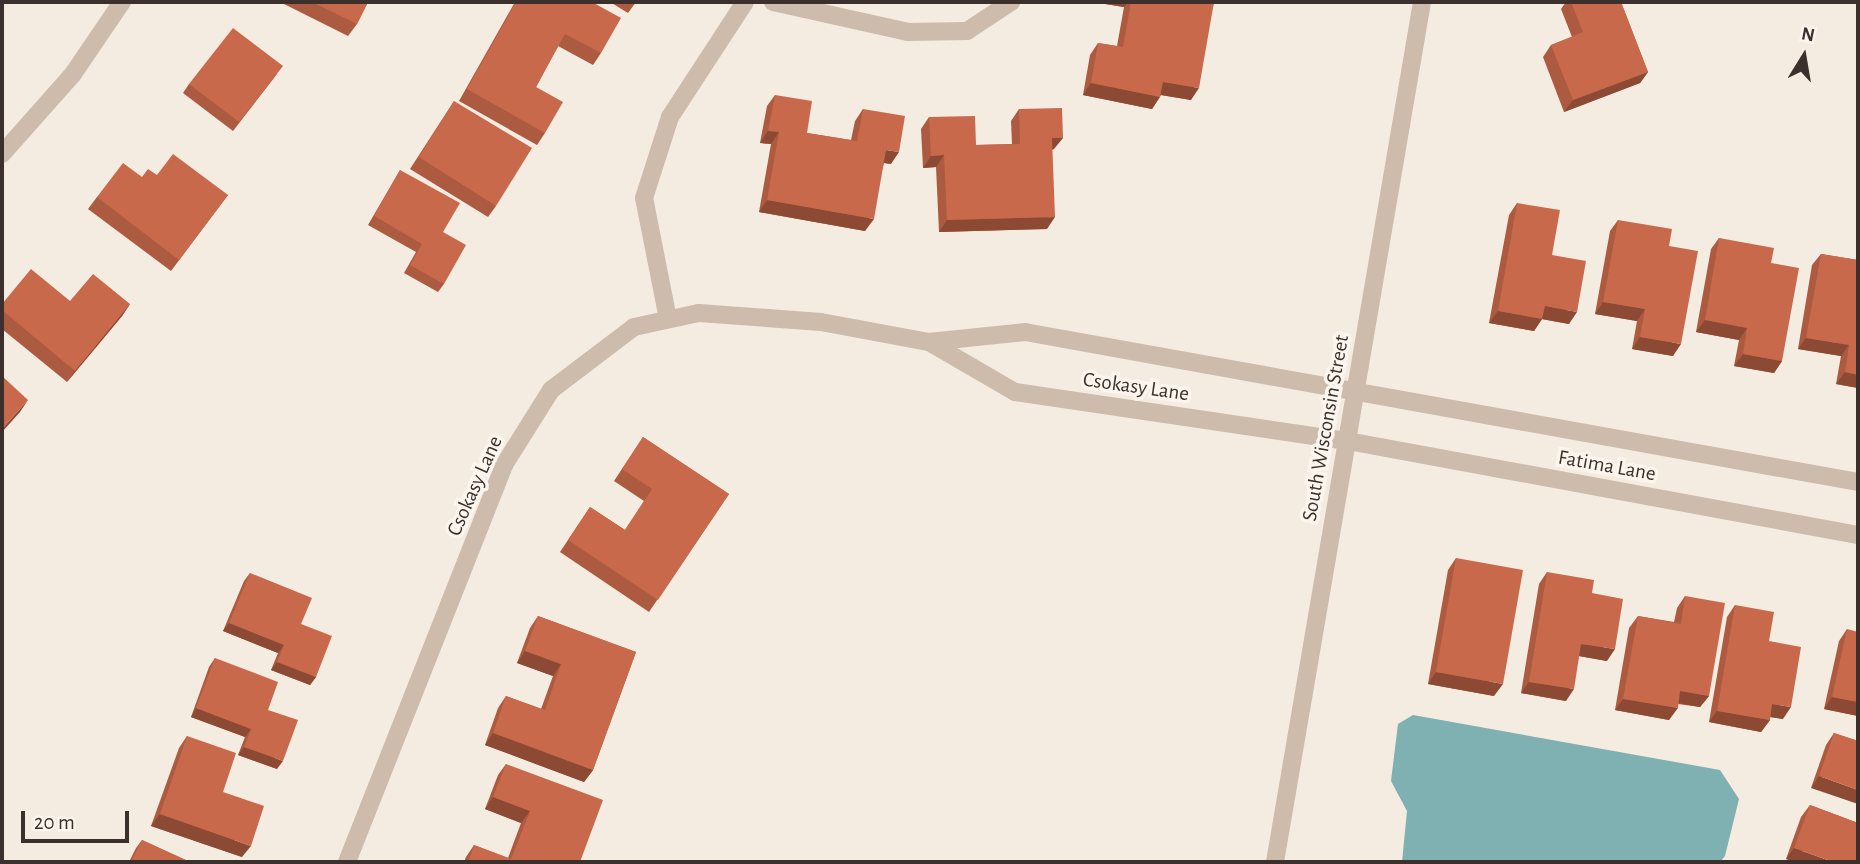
<!DOCTYPE html>
<html>
<head>
<meta charset="utf-8">
<style>
	body { margin:0 }
	#map { position:relative; width:1860px; height:864px; overflow:hidden; background:#f4ebe1; font-family:"Alegreya Sans",sans-serif }
	div>[style] { position:absolute }
	.water>* { inset:0; background:#7fb0b2 }
	.minor>* { height:18px; margin:-9px; padding:0 9px; transform-origin:9px; border-radius:9px; background:#cdbbac }
	.wall>* { inset:0; background:#ac5a40 }
	.shaded-wall>* { inset:0; background:#8c4a34 }
	.building>* { inset:0; background:#c8694b }
	span { translate:-50% -50%; white-space:nowrap; text-align:center; line-height:1.15; -webkit-text-stroke:7px #fbf5ee; paint-order:stroke }
	.street-label { font-size:21px; color:#3b302b }
	.frame { position:absolute; inset:0; border:4px solid #3b302b; pointer-events:none }
	.north { position:absolute; left:1769px; top:21px; width:70px; height:70px; -webkit-text-stroke:5px #fbf5ee; paint-order:stroke; rotate:11deg; font-size:19px; font-weight:700; line-height:28px; text-align:center; color:#3b302b }
	.north::after { content:''; display:block; margin:auto; width:24px; height:32px; background:#3b302b; clip-path:polygon(50% 0,100% 100%,50% 72%,0 100%) }
	.scale { position:absolute; left:21px; top:811px; width:108px; height:32px; box-sizing:border-box; border:4px solid #3b302b; border-top:0; padding-left:9px; font-size:21px; line-height:24px; white-space:nowrap; color:#3b302b; -webkit-text-stroke:5px #fbf5ee; paint-order:stroke }
</style>
</head>
<body>
<div id="map">
	<div class="water">
		<i style="clip-path:polygon(1413px 715px,1720px 770px,1739px 799px,1725px 856px,1720px 862px,1402px 862px,1407px 811px,1391px 781px,1398px 724px)"></i>
	</div>
	<div class="minor">
		<i style="left:773px;top:2px;width:138px;rotate:12.5deg"></i>
		<i style="left:908px;top:32px;width:59px;rotate:-1deg"></i>
		<i style="left:967px;top:31px;width:53px;rotate:-33.4deg"></i>
		<i style="left:2px;top:154px;width:107px;rotate:-48.4deg"></i>
		<i style="left:73px;top:74px;width:87px;rotate:-55.8deg"></i>
		<i style="left:668px;top:319px;width:123px;rotate:-101.2deg"></i>
		<i style="left:644px;top:198px;width:85px;rotate:-72.2deg"></i>
		<i style="left:670px;top:117px;width:137px;rotate:-56.9deg"></i>
		<i style="left:929px;top:342px;width:99px;rotate:30.2deg"></i>
		<i style="left:1015px;top:392px;width:337px;rotate:8.4deg"></i>
		<i style="left:1348px;top:441px;width:519px;rotate:10.44deg"></i>
		<i style="left:347px;top:862px;width:427px;rotate:-68.4deg"></i>
		<i style="left:504px;top:465px;width:89px;rotate:-57.9deg"></i>
		<i style="left:551px;top:390px;width:104px;rotate:-37.2deg"></i>
		<i style="left:634px;top:327px;width:66px;rotate:-12.2deg"></i>
		<i style="left:699px;top:313px;width:122px;rotate:4.2deg"></i>
		<i style="left:821px;top:322px;width:110px;rotate:10.5deg"></i>
		<i style="left:929px;top:342px;width:97px;rotate:-5.9deg"></i>
		<i style="left:1025px;top:332px;width:846px;rotate:10.21deg"></i>
		<i style="left:1275px;top:862px;width:872px;rotate:-80.3deg"></i>
	</div>
	<div class="wall">
		<i style="clip-path:polygon(280px 2px,368px 2px,357px 24px,348px 36px)"></i>
		<i style="clip-path:polygon(515px 2px,592px 2px,601px 53px,593px 65px,558px 46px,536px 87px,545px 133px,537px 145px,459px 101px)"></i>
		<i style="clip-path:polygon(610px 2px,636px 2px,628px 13px)"></i>
		<i style="clip-path:polygon(1099px 2px,1214px 2px,1191px 100px,1161px 95px,1152px 109px,1083px 95px,1090px 55px,1098px 43px,1117px 46px,1124px 7px,1099px 3px)"></i>
		<i style="clip-path:polygon(1566px 2px,1621px 2px,1648px 72px,1640px 83px,1564px 112px,1543px 57px,1551px 45px,1572px 37px,1561px 9px)"></i>
		<i style="clip-path:polygon(277px 74px,233px 131px,183px 93px,189px 84px)"></i>
		<i style="clip-path:polygon(775px 95px,807px 133px,851px 140px,855px 121px,863px 109px,891px 164px,884px 163px,865px 231px,759px 212px,771px 144px,760px 143px,767px 106px)"></i>
		<i style="clip-path:polygon(454px 101px,496px 206px,488px 217px,410px 169px)"></i>
		<i style="clip-path:polygon(1019px 109px,1054px 149px,1052px 150px,1047px 229px,939px 232px,936px 167px,923px 168px,921px 129px,929px 117px,976px 145px,1012px 144px,1011px 121px)"></i>
		<i style="clip-path:polygon(400px 170px,443px 232px,444px 284px,438px 292px,404px 273px,416px 252px,368px 225px)"></i>
		<i style="clip-path:polygon(157px 175px,228px 195px,171px 271px,88px 209px,97px 197px,142px 177px)"></i>
		<i style="clip-path:polygon(1517px 203px,1552px 255px,1569px 324px,1542px 319px,1534px 331px,1489px 323px,1509px 215px)"></i>
		<i style="clip-path:polygon(1618px 220px,1669px 246px,1673px 356px,1632px 349px,1637px 321px,1595px 314px,1610px 231px)"></i>
		<i style="clip-path:polygon(1719px 238px,1771px 263px,1782px 361px,1774px 373px,1734px 366px,1739px 340px,1696px 332px,1711px 249px)"></i>
		<i style="clip-path:polygon(1821px 254px,1858px 260px,1858px 388px,1836px 384px,1841px 356px,1798px 349px,1812px 265px)"></i>
		<i style="clip-path:polygon(2px 304px,130px 304px,122px 316px,67px 382px,2px 329px)"></i>
		<i style="clip-path:polygon(643px 437px,729px 494px,649px 612px,560px 552px,590px 507px,625px 530px,644px 501px,614px 481px)"></i>
		<i style="clip-path:polygon(1456px 558px,1494px 696px,1428px 684px,1448px 570px)"></i>
		<i style="clip-path:polygon(1547px 572px,1592px 593px,1607px 661px,1579px 656px,1566px 701px,1521px 693px,1539px 584px)"></i>
		<i style="clip-path:polygon(250px 573px,301px 624px,316px 677px,310px 685px,271px 670px,278px 653px,223px 631px,244px 581px)"></i>
		<i style="clip-path:polygon(1685px 596px,1709px 696px,1700px 707px,1678px 704px,1669px 720px,1615px 710px,1629px 628px,1638px 616px,1674px 622px,1677px 608px)"></i>
		<i style="clip-path:polygon(1735px 605px,1769px 641px,1783px 719px,1770px 717px,1770px 720px,1761px 732px,1709px 722px,1727px 617px)"></i>
		<i style="clip-path:polygon(538px 616px,636px 652px,593px 770px,584px 782px,485px 745px,498px 708px,506px 696px,541px 709px,553px 676px,517px 663px,530px 628px)"></i>
		<i style="clip-path:polygon(1847px 629px,1858px 716px,1824px 709px,1839px 641px)"></i>
		<i style="clip-path:polygon(215px 658px,268px 710px,277px 769px,238px 755px,245px 737px,191px 717px,209px 667px)"></i>
		<i style="clip-path:polygon(1834px 733px,1858px 741px,1811px 788px,1826px 745px)"></i>
		<i style="clip-path:polygon(187px 736px,242px 857px,151px 826px,179px 748px)"></i>
		<i style="clip-path:polygon(506px 764px,580px 862px,464px 862px,466px 857px,474px 845px,508px 858px,521px 823px,485px 809px,498px 775px)"></i>
		<i style="clip-path:polygon(1810px 805px,1858px 823px,1786px 859px,1801px 817px)"></i>
		<i style="clip-path:polygon(142px 840px,190px 862px,129px 862px,136px 848px)"></i>
	</div>
	<div class="shaded-wall">
		<i style="clip-path:polygon(1099px 2px,1128px 2px,1124px 7px,1099px 3px)"></i>
		<i style="clip-path:polygon(1648px 72px,1640px 83px,1564px 112px,1573px 100px)"></i>
		<i style="clip-path:polygon(1163px 82px,1199px 88px,1191px 100px,1155px 94px)"></i>
		<i style="clip-path:polygon(1091px 83px,1160px 97px,1152px 109px,1083px 95px)"></i>
		<i style="clip-path:polygon(768px 131px,779px 132px,771px 144px,760px 143px)"></i>
		<i style="clip-path:polygon(1052px 138px,1063px 138px,1054px 149px,1044px 150px)"></i>
		<i style="clip-path:polygon(886px 150px,899px 152px,891px 164px,878px 162px)"></i>
		<i style="clip-path:polygon(944px 155px,936px 167px,923px 168px,931px 156px)"></i>
		<i style="clip-path:polygon(767px 200px,874px 219px,865px 231px,759px 212px)"></i>
		<i style="clip-path:polygon(1055px 217px,1047px 229px,939px 232px,947px 220px)"></i>
		<i style="clip-path:polygon(1603px 302px,1645px 309px,1637px 321px,1595px 314px)"></i>
		<i style="clip-path:polygon(130px 304px,122px 316px,67px 382px,75px 371px)"></i>
		<i style="clip-path:polygon(1545px 306px,1577px 312px,1569px 324px,1536px 318px)"></i>
		<i style="clip-path:polygon(1498px 311px,1542px 319px,1534px 331px,1489px 323px)"></i>
		<i style="clip-path:polygon(1705px 320px,1747px 328px,1739px 340px,1696px 332px)"></i>
		<i style="clip-path:polygon(1640px 337px,1681px 344px,1673px 356px,1632px 349px)"></i>
		<i style="clip-path:polygon(1806px 338px,1849px 345px,1841px 356px,1798px 349px)"></i>
		<i style="clip-path:polygon(1743px 354px,1782px 361px,1774px 373px,1734px 366px)"></i>
		<i style="clip-path:polygon(1845px 372px,1858px 375px,1858px 388px,1836px 384px)"></i>
		<i style="clip-path:polygon(28px 400px,20px 412px,2px 432px,2px 429px)"></i>
		<i style="clip-path:polygon(229px 623px,284px 645px,278px 653px,223px 631px)"></i>
		<i style="clip-path:polygon(1581px 644px,1615px 649px,1607px 661px,1573px 655px)"></i>
		<i style="clip-path:polygon(525px 651px,561px 664px,553px 676px,517px 663px)"></i>
		<i style="clip-path:polygon(277px 662px,316px 677px,310px 685px,271px 670px)"></i>
		<i style="clip-path:polygon(1436px 672px,1503px 684px,1494px 696px,1428px 684px)"></i>
		<i style="clip-path:polygon(1529px 682px,1574px 689px,1566px 701px,1521px 693px)"></i>
		<i style="clip-path:polygon(1680px 691px,1709px 696px,1700px 707px,1672px 702px)"></i>
		<i style="clip-path:polygon(1832px 697px,1858px 702px,1858px 716px,1824px 709px)"></i>
		<i style="clip-path:polygon(1623px 699px,1678px 708px,1669px 720px,1615px 710px)"></i>
		<i style="clip-path:polygon(1772px 704px,1791px 707px,1783px 719px,1764px 716px)"></i>
		<i style="clip-path:polygon(196px 708px,251px 729px,245px 737px,191px 717px)"></i>
		<i style="clip-path:polygon(1717px 711px,1770px 720px,1761px 732px,1709px 722px)"></i>
		<i style="clip-path:polygon(493px 733px,593px 770px,584px 782px,485px 745px)"></i>
		<i style="clip-path:polygon(244px 747px,283px 761px,277px 769px,238px 755px)"></i>
		<i style="clip-path:polygon(1819px 776px,1858px 790px,1858px 804px,1811px 788px)"></i>
		<i style="clip-path:polygon(493px 797px,530px 811px,521px 823px,485px 809px)"></i>
		<i style="clip-path:polygon(160px 814px,251px 846px,242px 857px,151px 826px)"></i>
		<i style="clip-path:polygon(1794px 848px,1833px 862px,1793px 862px,1786px 859px)"></i>
	</div>
	<div class="building">
		<i style="clip-path:polygon(312px 2px,368px 2px,357px 24px)"></i>
		<i style="clip-path:polygon(516px 2px,592px 2px,621px 18px,601px 53px,565px 34px,536px 87px,563px 102px,545px 133px,467px 89px)"></i>
		<i style="clip-path:polygon(1131px 2px,1214px 2px,1199px 88px,1163px 82px,1160px 97px,1091px 83px,1098px 43px,1123px 47px)"></i>
		<i style="clip-path:polygon(1571px 2px,1621px 2px,1648px 72px,1573px 100px,1551px 45px,1583px 32px)"></i>
		<i style="clip-path:polygon(233px 28px,283px 66px,239px 122px,189px 84px)"></i>
		<i style="clip-path:polygon(775px 95px,812px 101px,807px 133px,857px 141px,863px 109px,905px 116px,899px 152px,886px 150px,874px 219px,767px 200px,779px 132px,768px 131px)"></i>
		<i style="clip-path:polygon(454px 101px,532px 148px,496px 206px,419px 157px)"></i>
		<i style="clip-path:polygon(1062px 108px,1063px 138px,1052px 138px,1055px 217px,947px 220px,944px 155px,931px 156px,929px 117px,975px 116px,976px 145px,1020px 144px,1019px 109px)"></i>
		<i style="clip-path:polygon(173px 154px,228px 195px,179px 260px,97px 197px,123px 163px,142px 177px,148px 169px,157px 175px)"></i>
		<i style="clip-path:polygon(400px 170px,460px 203px,443px 232px,466px 245px,444px 284px,410px 265px,422px 244px,374px 216px)"></i>
		<i style="clip-path:polygon(1517px 203px,1560px 210px,1552px 255px,1586px 261px,1577px 312px,1545px 306px,1542px 319px,1498px 311px)"></i>
		<i style="clip-path:polygon(1618px 220px,1672px 229px,1669px 246px,1698px 251px,1681px 344px,1640px 337px,1645px 309px,1603px 302px)"></i>
		<i style="clip-path:polygon(1719px 238px,1774px 248px,1771px 263px,1799px 268px,1782px 361px,1743px 354px,1747px 328px,1705px 320px)"></i>
		<i style="clip-path:polygon(1821px 254px,1858px 260px,1858px 375px,1845px 372px,1849px 345px,1806px 338px)"></i>
		<i style="clip-path:polygon(31px 269px,70px 301px,93px 274px,130px 304px,75px 371px,2px 310px,2px 304px)"></i>
		<i style="clip-path:polygon(2px 376px,28px 400px,2px 429px)"></i>
		<i style="clip-path:polygon(643px 437px,729px 494px,658px 600px,568px 540px,590px 507px,625px 530px,652px 489px,622px 469px)"></i>
		<i style="clip-path:polygon(1456px 558px,1523px 570px,1503px 684px,1436px 672px)"></i>
		<i style="clip-path:polygon(1547px 572px,1594px 580px,1592px 593px,1623px 599px,1615px 649px,1581px 644px,1574px 689px,1529px 682px)"></i>
		<i style="clip-path:polygon(250px 573px,312px 598px,301px 624px,332px 636px,316px 677px,277px 662px,284px 645px,229px 623px)"></i>
		<i style="clip-path:polygon(1685px 596px,1725px 603px,1709px 696px,1680px 691px,1678px 708px,1623px 699px,1638px 616px,1681px 624px)"></i>
		<i style="clip-path:polygon(1735px 605px,1774px 612px,1769px 641px,1801px 647px,1791px 707px,1772px 704px,1770px 720px,1717px 711px)"></i>
		<i style="clip-path:polygon(538px 616px,636px 652px,593px 770px,493px 733px,506px 696px,545px 710px,561px 664px,525px 651px)"></i>
		<i style="clip-path:polygon(1847px 629px,1858px 632px,1858px 702px,1832px 697px)"></i>
		<i style="clip-path:polygon(215px 658px,278px 682px,268px 710px,298px 720px,283px 761px,244px 747px,251px 729px,196px 708px)"></i>
		<i style="clip-path:polygon(1834px 733px,1858px 741px,1858px 790px,1819px 776px)"></i>
		<i style="clip-path:polygon(187px 736px,236px 753px,223px 792px,264px 806px,251px 846px,160px 814px)"></i>
		<i style="clip-path:polygon(506px 764px,603px 800px,580px 862px,468px 862px,474px 845px,511px 859px,530px 811px,493px 797px)"></i>
		<i style="clip-path:polygon(1810px 805px,1858px 823px,1858px 862px,1833px 862px,1794px 848px)"></i>
		<i style="clip-path:polygon(142px 840px,190px 862px,131px 862px)"></i>
	</div>
	<div class="street-label">
		<span style="left:1136px;top:387px;rotate:8deg">Csokasy Lane</span>
		<span style="left:1326px;top:428px;rotate:-80deg">South Wisconsin Street</span>
		<span style="left:1607px;top:466px;rotate:10deg">Fatima Lane</span>
		<span style="left:475px;top:486px;rotate:-66deg">Csokasy Lane</span>
	</div>
	<div class="frame"></div>
	<div class="north">N</div>
	<div class="scale">20 m</div>
</div>
</body>
</html>
